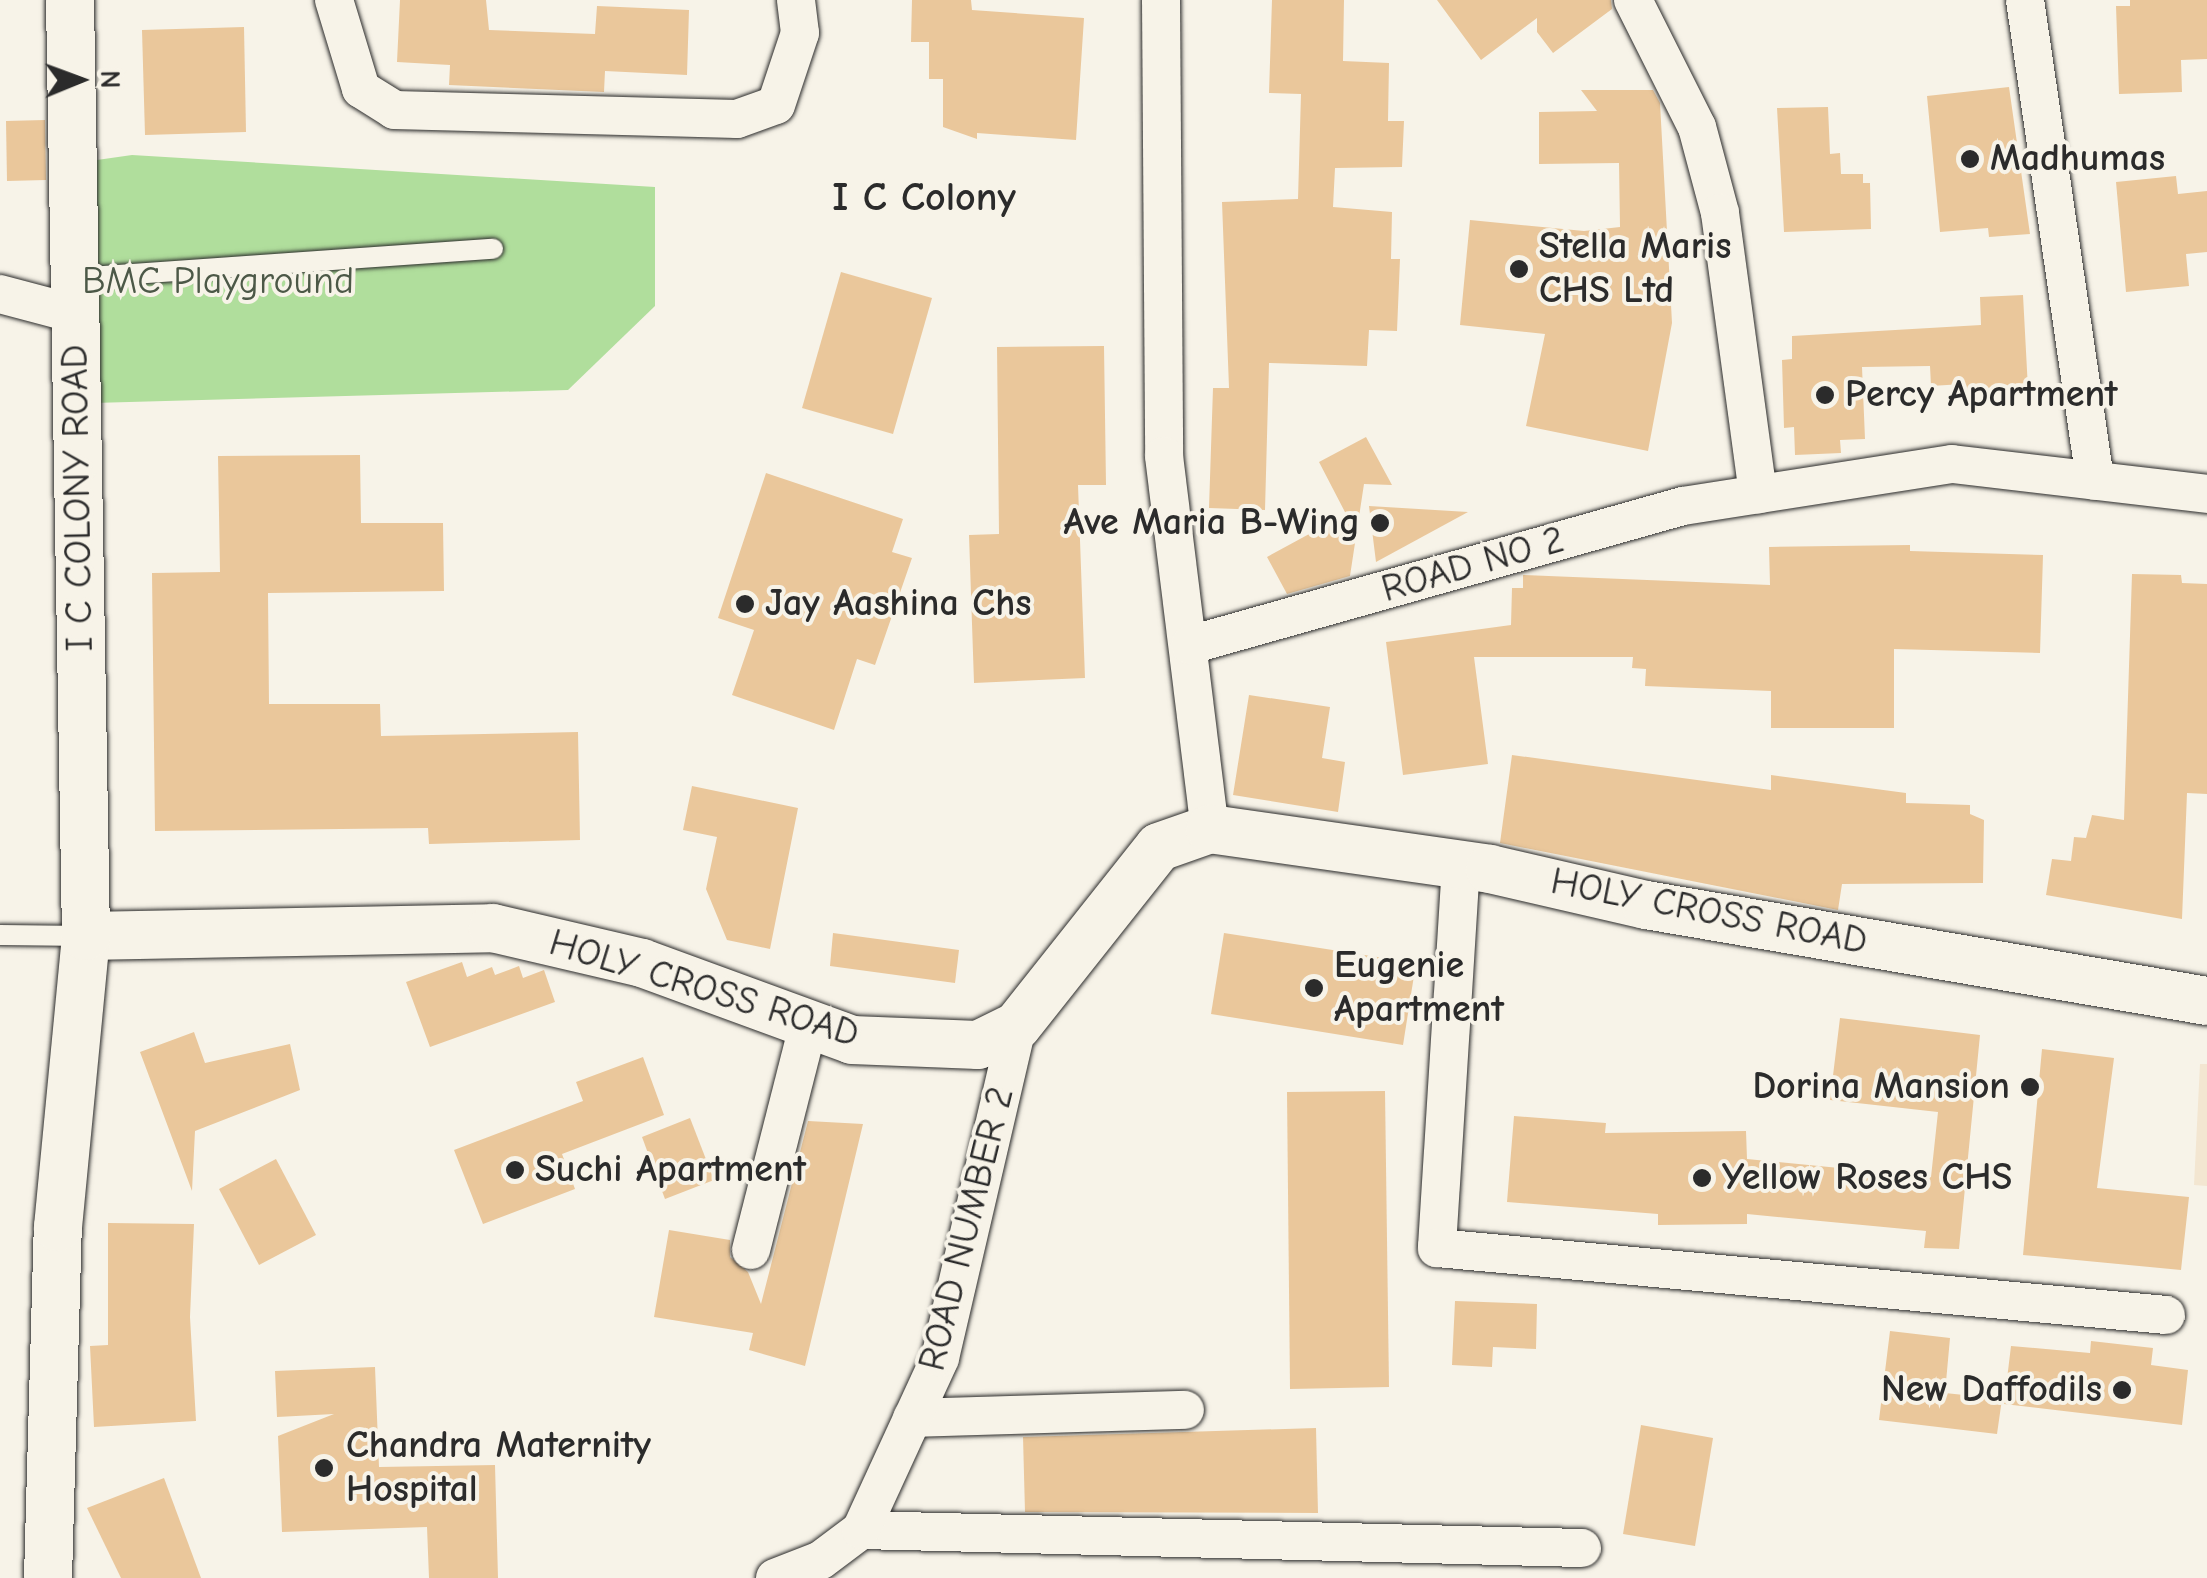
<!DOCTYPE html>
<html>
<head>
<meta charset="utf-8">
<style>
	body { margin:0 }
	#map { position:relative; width:2207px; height:1578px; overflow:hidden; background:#f7f3e8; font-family:"Comic Neue",sans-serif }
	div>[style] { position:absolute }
	.built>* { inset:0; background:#f3e6d1 }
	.green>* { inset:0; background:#b0de9c }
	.building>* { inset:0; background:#eac79b }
	.roads { filter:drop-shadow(0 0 2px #2b2b2b) drop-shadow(0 0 2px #2b2b2b) }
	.service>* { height:20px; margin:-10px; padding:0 10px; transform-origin:10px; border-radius:10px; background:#f7f3e8 }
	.minor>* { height:38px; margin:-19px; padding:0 19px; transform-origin:19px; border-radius:19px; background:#f7f3e8 }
	.tertiary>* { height:48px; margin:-24px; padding:0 24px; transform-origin:24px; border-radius:24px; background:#f7f3e8 }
	.dots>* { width:28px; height:28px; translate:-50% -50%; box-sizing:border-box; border:5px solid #f7f3e8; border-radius:50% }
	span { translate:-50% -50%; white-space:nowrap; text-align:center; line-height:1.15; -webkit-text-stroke:8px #f7f3e8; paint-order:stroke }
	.poi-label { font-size:38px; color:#2b2b2b; font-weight:700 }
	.left { translate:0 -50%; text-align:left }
	.right { translate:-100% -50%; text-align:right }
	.park-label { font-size:38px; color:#4c5847 }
	.street-label { font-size:38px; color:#2b2b2b }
	.neighbourhood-label { font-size:40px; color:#2b2b2b; font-weight:700 }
	.north { position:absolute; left:30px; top:30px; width:100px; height:100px; -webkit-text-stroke:8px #f7f3e8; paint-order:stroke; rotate:89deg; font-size:28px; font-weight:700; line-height:40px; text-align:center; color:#2b2b2b }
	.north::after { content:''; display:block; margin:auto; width:35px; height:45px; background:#2b2b2b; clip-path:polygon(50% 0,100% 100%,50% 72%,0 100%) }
</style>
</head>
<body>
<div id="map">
	<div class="built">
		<i style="clip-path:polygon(2200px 1064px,2207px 1064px,2207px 1186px,2194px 1185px)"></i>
	</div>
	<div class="green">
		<i style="clip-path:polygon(132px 155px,655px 187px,655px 306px,568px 390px,93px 403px,97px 160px)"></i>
	</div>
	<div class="building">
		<i style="clip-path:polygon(400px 0,486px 0,489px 30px,595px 34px,597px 6px,689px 10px,687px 75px,605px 71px,604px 92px,449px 85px,450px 65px,397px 62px)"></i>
		<i style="clip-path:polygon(912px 0,971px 0,972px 10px,1084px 18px,1076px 140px,977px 133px,977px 139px,943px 127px,943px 79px,929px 79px,929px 42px,911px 42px)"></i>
		<i style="clip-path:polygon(1272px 0,1344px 0,1343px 61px,1389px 63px,1388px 121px,1404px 121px,1402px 167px,1335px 168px,1333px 207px,1392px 212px,1391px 259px,1400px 259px,1397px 331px,1369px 330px,1367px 366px,1269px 363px,1265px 510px,1209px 508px,1213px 388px,1229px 388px,1222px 202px,1298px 199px,1301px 94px,1269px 93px)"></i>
		<i style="clip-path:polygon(1437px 0,1611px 0,1612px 9px,1553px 53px,1537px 32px,1537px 18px,1481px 60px)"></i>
		<i style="clip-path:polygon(2130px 0,2207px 0,2207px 59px,2181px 60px,2182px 92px,2119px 94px,2116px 6px,2130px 6px)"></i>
		<i style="clip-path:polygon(244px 27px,246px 132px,145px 135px,142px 30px)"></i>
		<i style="clip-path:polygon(2009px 87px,2030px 234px,1989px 237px,1988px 228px,1940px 232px,1927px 96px)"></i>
		<i style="clip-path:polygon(1581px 90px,1653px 90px,1660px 103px,1672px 323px,1648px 451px,1526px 426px,1545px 334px,1460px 325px,1470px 220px,1584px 231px,1620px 227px,1619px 163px,1539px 164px,1539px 112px,1597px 111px)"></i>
		<i style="clip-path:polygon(1828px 107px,1830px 154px,1840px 153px,1841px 174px,1863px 174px,1863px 183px,1870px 183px,1871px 229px,1784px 232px,1777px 108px)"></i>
		<i style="clip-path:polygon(45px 120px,46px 180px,7px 181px,6px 121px)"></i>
		<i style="clip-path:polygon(2176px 176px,2178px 194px,2207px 191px,2207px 252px,2186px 254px,2189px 286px,2126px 292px,2116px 182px)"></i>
		<i style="clip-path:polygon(841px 272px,932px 298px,893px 434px,802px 408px)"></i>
		<i style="clip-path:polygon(2023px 295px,2028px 389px,1963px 392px,1963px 384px,1931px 386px,1930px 366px,1862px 367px,1865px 439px,1840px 440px,1841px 453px,1795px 455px,1794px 427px,1784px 428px,1782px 360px,1792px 359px,1792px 336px,1981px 325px,1980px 297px)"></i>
		<i style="clip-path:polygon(1104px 346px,1106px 485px,1078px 485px,1085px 678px,974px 683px,969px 535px,999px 534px,997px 347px)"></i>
		<i style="clip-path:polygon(1366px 437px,1392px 485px,1364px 484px,1350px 576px,1287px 594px,1267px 557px,1346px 514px,1319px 462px)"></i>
		<i style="clip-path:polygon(360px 455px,361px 523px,443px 523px,444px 591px,268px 593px,269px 704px,380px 704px,381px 736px,578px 732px,580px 840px,429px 844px,428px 828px,155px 831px,152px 573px,220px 572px,218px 456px)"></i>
		<i style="clip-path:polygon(766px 473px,903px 519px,892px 552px,912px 558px,875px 665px,857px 659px,834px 730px,732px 695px,754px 630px,718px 618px)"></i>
		<i style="clip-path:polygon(1369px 506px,1468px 512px,1376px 562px)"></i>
		<i style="clip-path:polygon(1910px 545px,1910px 551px,2043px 555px,2040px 653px,1894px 649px,1894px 728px,1771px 728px,1771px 691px,1645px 686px,1646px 669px,1632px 668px,1633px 657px,1474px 657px,1488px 764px,1403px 775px,1386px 642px,1511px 625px,1512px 588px,1523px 588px,1523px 575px,1770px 585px,1769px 547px)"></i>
		<i style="clip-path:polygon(2132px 574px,2181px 575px,2182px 583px,2207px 584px,2207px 794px,2187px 793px,2182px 919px,2046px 895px,2052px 859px,2071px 861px,2074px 837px,2086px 838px,2092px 815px,2124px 820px)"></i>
		<i style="clip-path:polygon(1249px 695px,1330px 707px,1322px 758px,1345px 762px,1338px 812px,1233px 795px)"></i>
		<i style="clip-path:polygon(1512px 755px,1771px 790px,1771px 775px,1906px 793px,1906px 803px,1970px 805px,1970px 814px,1984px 820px,1983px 883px,1842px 884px,1838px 910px,1500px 843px)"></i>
		<i style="clip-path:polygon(692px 786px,798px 808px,770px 949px,727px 940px,706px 889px,717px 837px,683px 830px)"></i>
		<i style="clip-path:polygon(833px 933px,959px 950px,955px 983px,830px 966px)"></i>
		<i style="clip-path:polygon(1224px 933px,1416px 963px,1403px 1045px,1211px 1014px)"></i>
		<i style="clip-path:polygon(462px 962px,467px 977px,492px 967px,495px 975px,519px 966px,523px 978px,544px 970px,555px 1002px,430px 1047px,406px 982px)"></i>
		<i style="clip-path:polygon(1840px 1018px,1980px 1035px,1959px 1249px,1924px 1248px,1926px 1231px,1747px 1214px,1747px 1224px,1658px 1225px,1658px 1214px,1507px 1202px,1514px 1116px,1606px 1123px,1605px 1133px,1746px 1131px,1747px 1159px,1931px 1177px,1938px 1112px,1830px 1100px)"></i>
		<i style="clip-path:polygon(194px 1032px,205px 1063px,290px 1044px,300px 1090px,195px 1131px,192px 1191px,140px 1052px)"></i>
		<i style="clip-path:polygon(2042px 1049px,2114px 1058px,2097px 1188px,2189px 1197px,2181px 1270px,2023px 1255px)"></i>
		<i style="clip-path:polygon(643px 1057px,664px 1115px,562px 1154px,575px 1189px,483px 1224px,454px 1150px,583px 1101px,576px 1082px)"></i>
		<i style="clip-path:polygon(1385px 1091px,1389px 1387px,1290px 1389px,1287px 1092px)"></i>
		<i style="clip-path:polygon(690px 1118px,714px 1180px,665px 1199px,642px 1137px)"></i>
		<i style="clip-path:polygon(808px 1121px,863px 1124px,805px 1366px,749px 1350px,753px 1333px,654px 1317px,669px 1230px,730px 1240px,730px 1257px,748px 1272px,761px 1304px)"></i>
		<i style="clip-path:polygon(276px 1159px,316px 1235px,259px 1265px,219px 1189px)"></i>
		<i style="clip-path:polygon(108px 1223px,194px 1224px,190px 1317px,196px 1421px,94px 1427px,90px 1346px,108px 1345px)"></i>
		<i style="clip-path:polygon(1455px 1301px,1537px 1304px,1536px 1349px,1493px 1347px,1492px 1367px,1452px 1365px)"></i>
		<i style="clip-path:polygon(1890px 1331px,1950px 1338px,1945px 1393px,2002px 1399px,1997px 1434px,1879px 1420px)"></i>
		<i style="clip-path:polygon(2091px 1341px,2153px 1348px,2151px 1365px,2188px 1370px,2182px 1425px,2004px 1404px,2011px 1346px,2090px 1353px)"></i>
		<i style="clip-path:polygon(375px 1367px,379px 1467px,495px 1465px,498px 1578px,429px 1578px,427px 1527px,282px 1532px,278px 1436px,334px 1414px,277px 1417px,275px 1371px)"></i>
		<i style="clip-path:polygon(1641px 1425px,1713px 1438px,1695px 1546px,1623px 1534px)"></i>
		<i style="clip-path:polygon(1316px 1428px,1318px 1513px,1025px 1512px,1023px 1437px)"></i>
		<i style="clip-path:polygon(164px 1478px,201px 1578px,121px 1578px,87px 1508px)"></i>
	</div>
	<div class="roads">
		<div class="service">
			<i style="left:75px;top:278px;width:419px;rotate:-4deg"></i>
			<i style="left:0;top:935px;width:86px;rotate:0.7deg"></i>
		</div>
		<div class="minor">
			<i style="left:334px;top:0;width:93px;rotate:73.1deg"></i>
			<i style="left:361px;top:89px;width:39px;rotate:32deg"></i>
			<i style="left:394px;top:110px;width:343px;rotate:1.5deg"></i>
			<i style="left:737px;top:119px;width:41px;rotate:-19.7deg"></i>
			<i style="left:776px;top:105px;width:76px;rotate:-71.6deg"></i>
			<i style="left:800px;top:33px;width:33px;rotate:-97deg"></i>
			<i style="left:1161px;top:0;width:456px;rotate:89.6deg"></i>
			<i style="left:1164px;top:456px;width:376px;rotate:83deg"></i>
			<i style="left:1633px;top:0;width:142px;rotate:63.3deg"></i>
			<i style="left:1697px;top:127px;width:89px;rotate:75deg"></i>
			<i style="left:1720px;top:213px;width:284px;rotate:82.3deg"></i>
			<i style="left:2025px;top:0;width:486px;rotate:81.7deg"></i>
			<i style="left:0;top:294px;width:78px;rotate:14.9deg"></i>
			<i style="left:1190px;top:645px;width:512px;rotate:-15.75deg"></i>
			<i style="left:1683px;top:506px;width:272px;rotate:-8.9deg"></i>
			<i style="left:1952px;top:464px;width:257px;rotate:6.7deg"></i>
			<i style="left:1461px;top:865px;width:384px;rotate:93.6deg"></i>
			<i style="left:1437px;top:1248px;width:732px;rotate:5.25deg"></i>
			<i style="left:751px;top:1250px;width:231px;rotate:-75.7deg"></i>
			<i style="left:912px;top:1418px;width:273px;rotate:-1.7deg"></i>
			<i style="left:861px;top:1530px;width:721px;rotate:1.43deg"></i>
			<i style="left:775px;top:1578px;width:49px;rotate:-21.4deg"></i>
			<i style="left:821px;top:1560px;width:50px;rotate:-36.9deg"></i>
			<i style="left:861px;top:1530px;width:189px;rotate:-65.3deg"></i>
			<i style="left:940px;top:1358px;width:341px;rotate:-76.9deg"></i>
		</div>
		<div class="tertiary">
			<i style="left:86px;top:936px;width:407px;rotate:-1.1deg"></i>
			<i style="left:493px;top:928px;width:153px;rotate:13.2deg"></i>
			<i style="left:642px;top:963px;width:224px;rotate:20.1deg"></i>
			<i style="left:852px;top:1040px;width:126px;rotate:2.3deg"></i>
			<i style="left:978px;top:1045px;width:43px;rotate:-26deg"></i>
			<i style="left:1017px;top:1026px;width:228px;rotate:-51.6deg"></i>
			<i style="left:1159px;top:847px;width:54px;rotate:-19.4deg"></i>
			<i style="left:1210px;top:829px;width:283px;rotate:8.1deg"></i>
			<i style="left:1490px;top:869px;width:160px;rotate:13deg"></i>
			<i style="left:1646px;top:905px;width:569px;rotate:9.71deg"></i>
			<i style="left:48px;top:1578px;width:351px;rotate:-88.4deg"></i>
			<i style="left:58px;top:1227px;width:292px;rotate:-84.5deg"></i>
			<i style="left:86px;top:936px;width:936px;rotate:-90.98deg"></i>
		</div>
	</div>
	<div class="dots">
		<i style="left:1970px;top:159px;background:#2b2b2b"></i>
		<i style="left:1519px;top:269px;background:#2b2b2b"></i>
		<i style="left:1825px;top:395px;background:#2b2b2b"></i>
		<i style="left:1380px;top:523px;background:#2b2b2b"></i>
		<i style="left:745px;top:604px;background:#2b2b2b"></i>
		<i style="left:1314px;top:988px;background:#2b2b2b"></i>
		<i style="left:2030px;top:1087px;background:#2b2b2b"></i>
		<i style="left:515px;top:1170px;background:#2b2b2b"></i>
		<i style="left:1702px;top:1178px;background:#2b2b2b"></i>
		<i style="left:2122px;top:1390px;background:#2b2b2b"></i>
		<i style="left:324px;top:1468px;background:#2b2b2b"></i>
	</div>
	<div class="poi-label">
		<span class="left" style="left:1990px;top:159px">Madhumas</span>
		<span class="left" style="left:1539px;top:269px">Stella Maris<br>CHS Ltd</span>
		<span class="left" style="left:1845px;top:395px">Percy Apartment</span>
		<span class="right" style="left:1360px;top:523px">Ave Maria B-Wing</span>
		<span class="left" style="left:765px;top:604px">Jay Aashina Chs</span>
		<span class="left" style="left:1334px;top:988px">Eugenie<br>Apartment</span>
		<span class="right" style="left:2010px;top:1087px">Dorina Mansion</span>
		<span class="left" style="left:535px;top:1170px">Suchi Apartment</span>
		<span class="left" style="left:1722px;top:1178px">Yellow Roses CHS</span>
		<span class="right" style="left:2102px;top:1390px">New Daffodils</span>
		<span class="left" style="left:346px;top:1468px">Chandra Maternity<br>Hospital</span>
	</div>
	<div class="park-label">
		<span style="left:218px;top:282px">BMC Playground</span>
	</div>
	<div class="street-label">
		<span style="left:78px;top:498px;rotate:-91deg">I C COLONY ROAD</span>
		<span style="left:1473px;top:565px;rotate:-16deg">ROAD NO 2</span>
		<span style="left:1709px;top:912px;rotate:11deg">HOLY CROSS ROAD</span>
		<span style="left:704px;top:989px;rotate:17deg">HOLY CROSS ROAD</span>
		<span style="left:967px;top:1229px;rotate:-76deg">ROAD NUMBER 2</span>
	</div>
	<div class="neighbourhood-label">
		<span style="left:924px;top:197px">I C Colony</span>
	</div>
	<div class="north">N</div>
</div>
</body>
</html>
